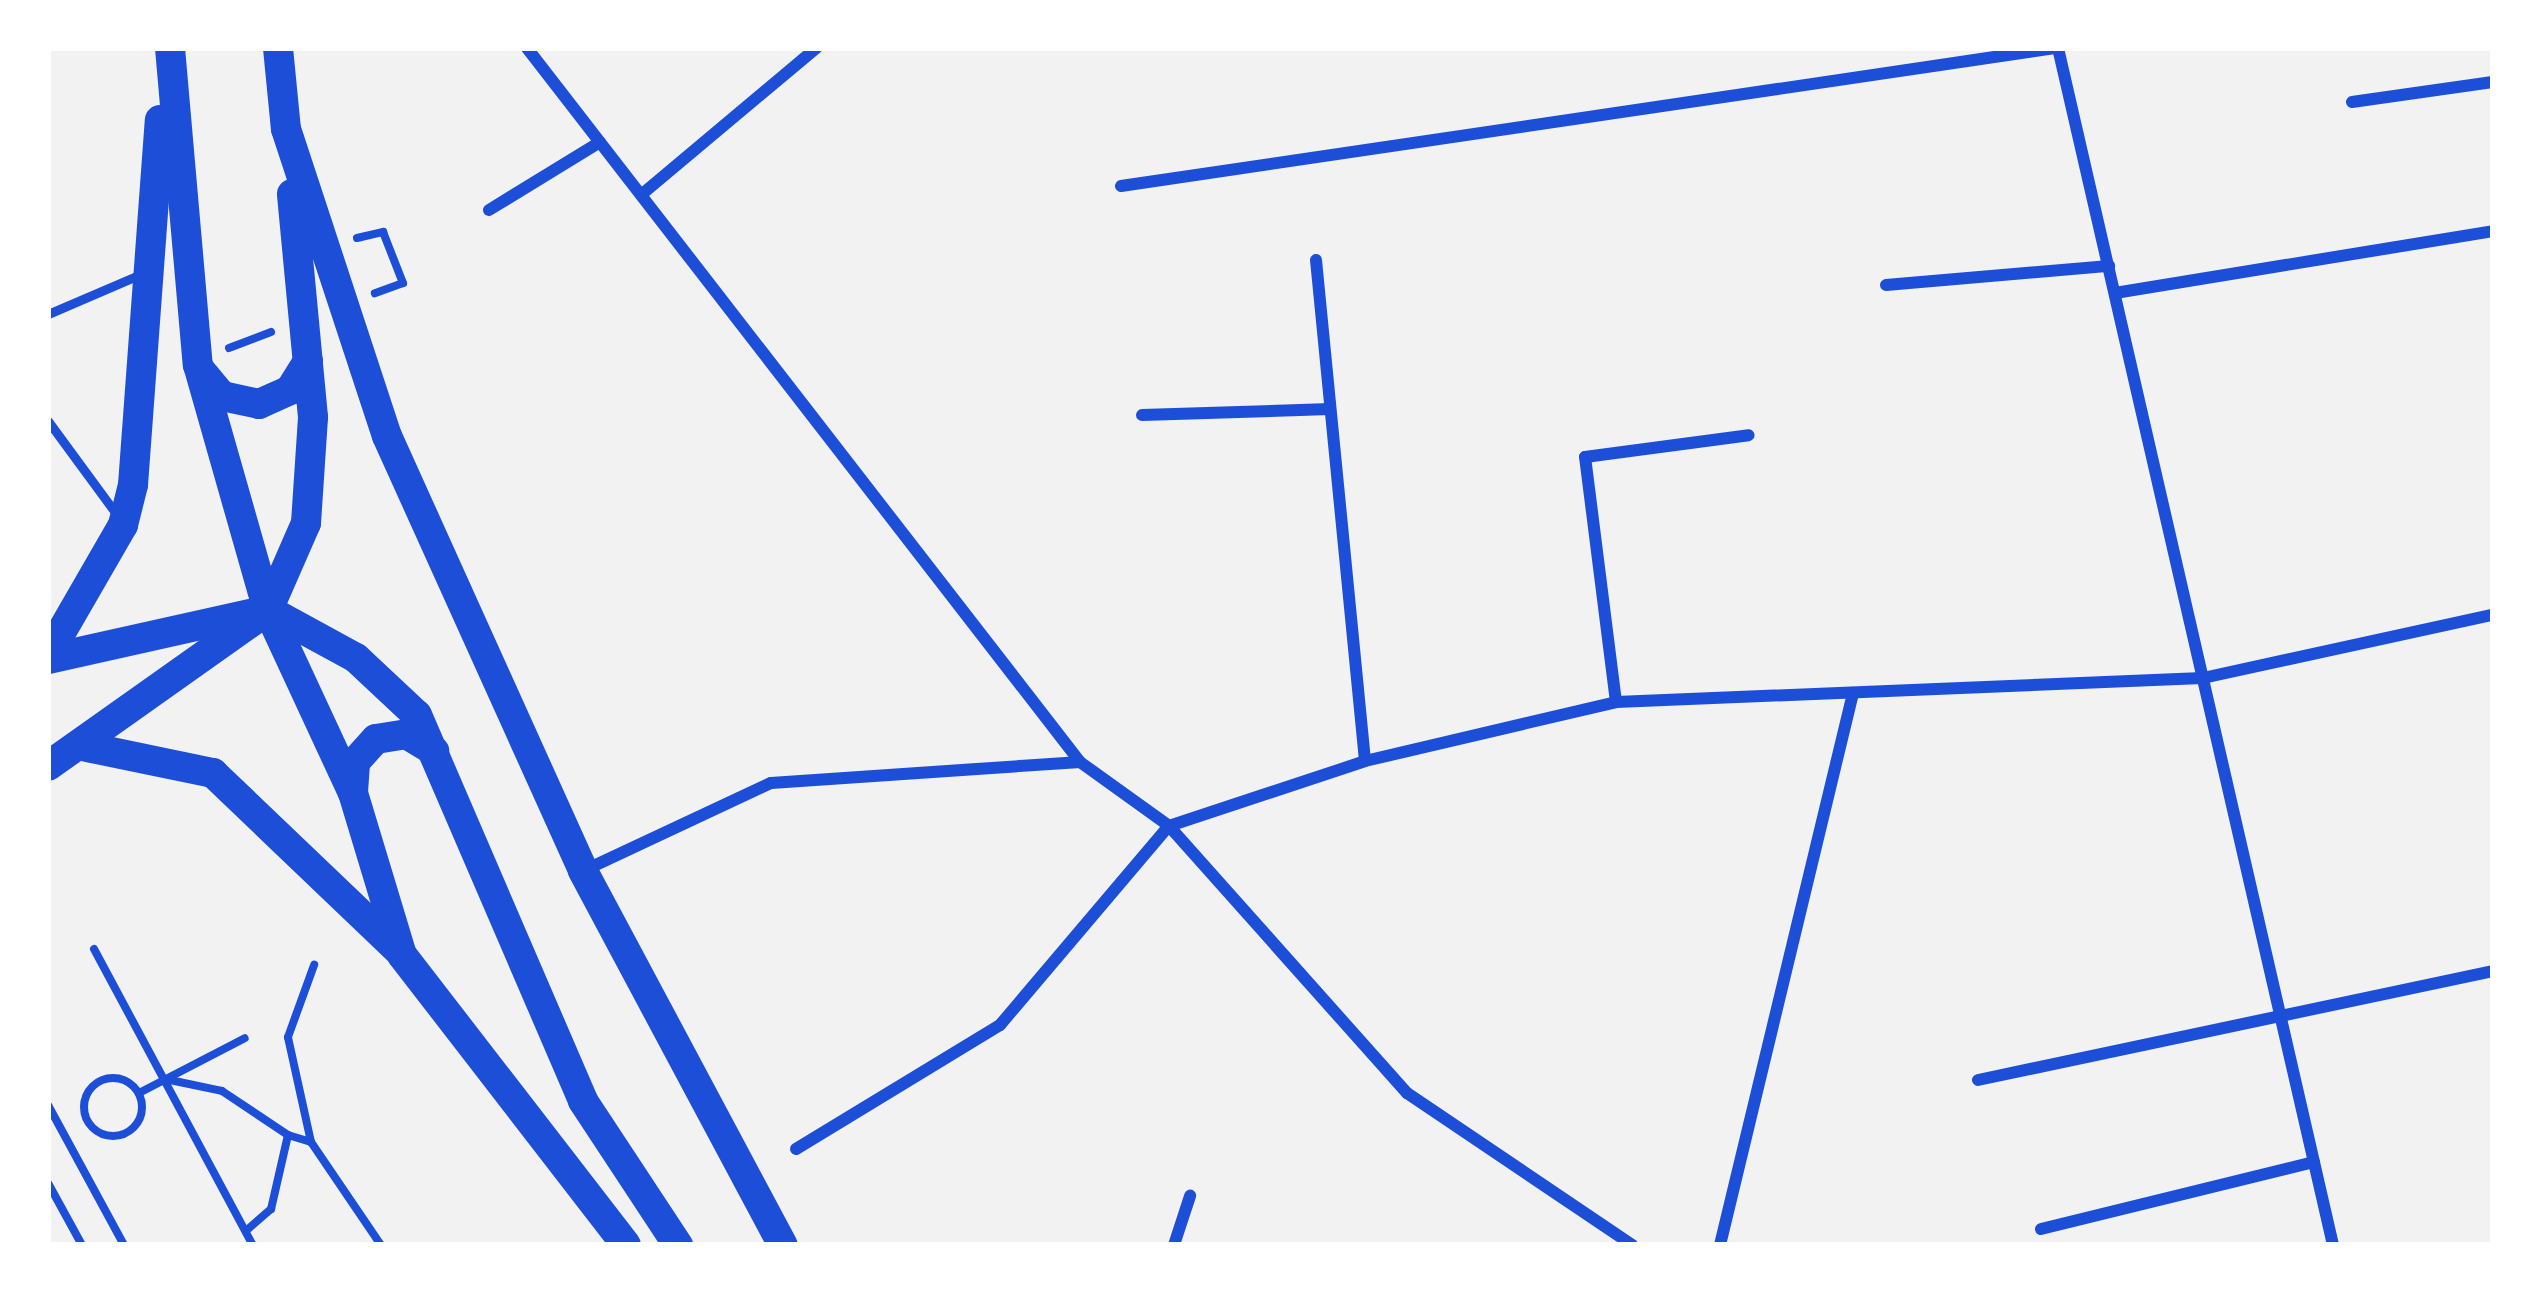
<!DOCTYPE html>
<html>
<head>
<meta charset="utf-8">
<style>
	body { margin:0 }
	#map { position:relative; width:2541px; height:1293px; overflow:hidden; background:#f2f2f2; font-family:"Asap Condensed",sans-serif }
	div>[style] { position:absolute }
	.path>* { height:8px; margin:-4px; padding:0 4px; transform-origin:4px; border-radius:4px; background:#1d4ed8 }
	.path>.ring { margin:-4px; padding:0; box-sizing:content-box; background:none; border:8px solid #1d4ed8; border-radius:50% }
	.service>* { height:9px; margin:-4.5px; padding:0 4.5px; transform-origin:4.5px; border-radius:4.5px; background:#1d4ed8 }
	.minor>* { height:12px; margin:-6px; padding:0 6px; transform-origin:6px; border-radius:6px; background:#1d4ed8 }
	.primary>* { height:30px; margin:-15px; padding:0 15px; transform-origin:15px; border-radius:15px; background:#1d4ed8 }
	span { translate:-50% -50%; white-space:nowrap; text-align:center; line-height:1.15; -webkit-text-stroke:12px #fff; paint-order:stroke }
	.frame { position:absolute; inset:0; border:51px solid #fff; pointer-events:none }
</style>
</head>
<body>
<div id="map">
	<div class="path">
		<i style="left:357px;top:238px;width:27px;rotate:-13deg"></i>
		<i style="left:383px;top:232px;width:55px;rotate:68.6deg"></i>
		<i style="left:403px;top:283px;width:30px;rotate:160deg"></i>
		<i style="left:229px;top:348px;width:45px;rotate:-20.9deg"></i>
		<i style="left:94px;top:949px;width:336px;rotate:61.8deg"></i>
		<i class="ring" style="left:84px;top:1078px;width:50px;height:50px"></i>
		<i style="left:165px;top:1079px;width:58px;rotate:11.9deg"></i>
		<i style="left:222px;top:1091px;width:79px;rotate:33.7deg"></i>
		<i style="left:288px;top:1135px;width:76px;rotate:102.9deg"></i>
		<i style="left:271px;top:1209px;width:33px;rotate:139deg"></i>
		<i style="left:139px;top:1093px;width:119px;rotate:-27.4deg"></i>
		<i style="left:48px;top:1105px;width:159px;rotate:61.5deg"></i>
		<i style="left:288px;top:1135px;width:24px;rotate:17deg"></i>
		<i style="left:311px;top:1142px;width:125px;rotate:55.8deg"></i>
		<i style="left:311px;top:1142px;width:107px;rotate:-102.4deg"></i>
		<i style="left:288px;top:1037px;width:77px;rotate:-70.1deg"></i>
		<i style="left:48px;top:1183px;width:71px;rotate:61.3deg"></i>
	</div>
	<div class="service">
		<i style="left:48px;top:314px;width:103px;rotate:-23.3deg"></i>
		<i style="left:48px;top:421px;width:117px;rotate:53.7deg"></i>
	</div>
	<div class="minor">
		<i style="left:527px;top:48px;width:903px;rotate:52.24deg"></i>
		<i style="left:2058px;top:48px;width:1228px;rotate:77.06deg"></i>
		<i style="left:2352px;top:102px;width:142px;rotate:-8.1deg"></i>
		<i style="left:1121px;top:186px;width:944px;rotate:-8.4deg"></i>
		<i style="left:641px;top:195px;width:229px;rotate:-40deg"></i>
		<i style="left:489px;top:210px;width:130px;rotate:-31.5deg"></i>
		<i style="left:1316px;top:260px;width:503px;rotate:84.41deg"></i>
		<i style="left:1886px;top:285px;width:224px;rotate:-4.9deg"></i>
		<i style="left:2115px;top:293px;width:383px;rotate:-9.3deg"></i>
		<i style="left:1142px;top:415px;width:188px;rotate:-1.8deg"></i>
		<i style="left:1616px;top:702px;width:247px;rotate:-97.2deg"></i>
		<i style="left:1585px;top:457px;width:165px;rotate:-7.6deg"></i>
		<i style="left:1169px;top:826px;width:206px;rotate:-18.3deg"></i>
		<i style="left:1365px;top:761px;width:258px;rotate:-13.2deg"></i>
		<i style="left:1616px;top:702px;width:587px;rotate:-2.34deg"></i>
		<i style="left:2203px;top:678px;width:297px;rotate:-12.3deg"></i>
		<i style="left:585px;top:870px;width:205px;rotate:-25.1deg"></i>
		<i style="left:771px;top:783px;width:310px;rotate:-3.9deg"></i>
		<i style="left:1080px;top:762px;width:110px;rotate:35.7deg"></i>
		<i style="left:1169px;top:826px;width:358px;rotate:48.3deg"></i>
		<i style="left:1407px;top:1093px;width:272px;rotate:34deg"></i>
		<i style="left:1978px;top:1080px;width:526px;rotate:-11.95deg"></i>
		<i style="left:796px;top:1149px;width:239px;rotate:-31.3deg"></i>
		<i style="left:1000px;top:1025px;width:261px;rotate:-49.7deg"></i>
		<i style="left:2041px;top:1229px;width:281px;rotate:-13.8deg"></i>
		<i style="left:1174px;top:1245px;width:52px;rotate:-71.9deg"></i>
		<i style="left:1720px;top:1245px;width:568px;rotate:-76.45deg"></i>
	</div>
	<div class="primary">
		<i style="left:170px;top:48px;width:318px;rotate:85deg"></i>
		<i style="left:198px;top:365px;width:255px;rotate:74.1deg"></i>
		<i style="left:268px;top:610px;width:202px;rotate:65.1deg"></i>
		<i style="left:353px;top:793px;width:169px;rotate:73.2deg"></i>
		<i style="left:402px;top:955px;width:366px;rotate:52.3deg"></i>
		<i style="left:278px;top:48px;width:81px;rotate:84.4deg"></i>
		<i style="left:286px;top:129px;width:323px;rotate:71.8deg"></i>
		<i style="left:387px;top:436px;width:477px;rotate:65.7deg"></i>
		<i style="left:583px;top:871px;width:424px;rotate:61.9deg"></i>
		<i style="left:201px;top:371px;width:33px;rotate:50deg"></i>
		<i style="left:222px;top:396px;width:38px;rotate:12deg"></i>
		<i style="left:259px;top:404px;width:34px;rotate:-24deg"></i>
		<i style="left:290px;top:390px;width:34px;rotate:-58deg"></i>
		<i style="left:48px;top:655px;width:150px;rotate:-60deg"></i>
		<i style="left:123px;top:525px;width:41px;rotate:-76deg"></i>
		<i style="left:133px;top:485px;width:366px;rotate:-85.8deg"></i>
		<i style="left:48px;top:659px;width:225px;rotate:-12.6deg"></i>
		<i style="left:268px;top:610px;width:100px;rotate:28.6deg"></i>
		<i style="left:356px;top:658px;width:83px;rotate:43.1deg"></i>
		<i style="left:417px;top:715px;width:420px;rotate:66.7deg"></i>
		<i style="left:583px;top:1101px;width:173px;rotate:56.6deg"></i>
		<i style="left:87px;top:747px;width:129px;rotate:11.7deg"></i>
		<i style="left:213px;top:773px;width:256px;rotate:43.7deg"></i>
		<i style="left:48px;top:766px;width:270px;rotate:-35.3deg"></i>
		<i style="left:268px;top:610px;width:95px;rotate:-66.4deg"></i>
		<i style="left:306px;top:523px;width:106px;rotate:-86.2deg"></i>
		<i style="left:313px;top:417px;width:224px;rotate:-95.4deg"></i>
		<i style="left:353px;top:792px;width:30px;rotate:-86deg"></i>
		<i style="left:355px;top:762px;width:31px;rotate:-48deg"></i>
		<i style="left:376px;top:739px;width:30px;rotate:-9deg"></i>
		<i style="left:406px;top:734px;width:33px;rotate:31deg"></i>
	</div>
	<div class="frame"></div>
</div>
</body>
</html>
